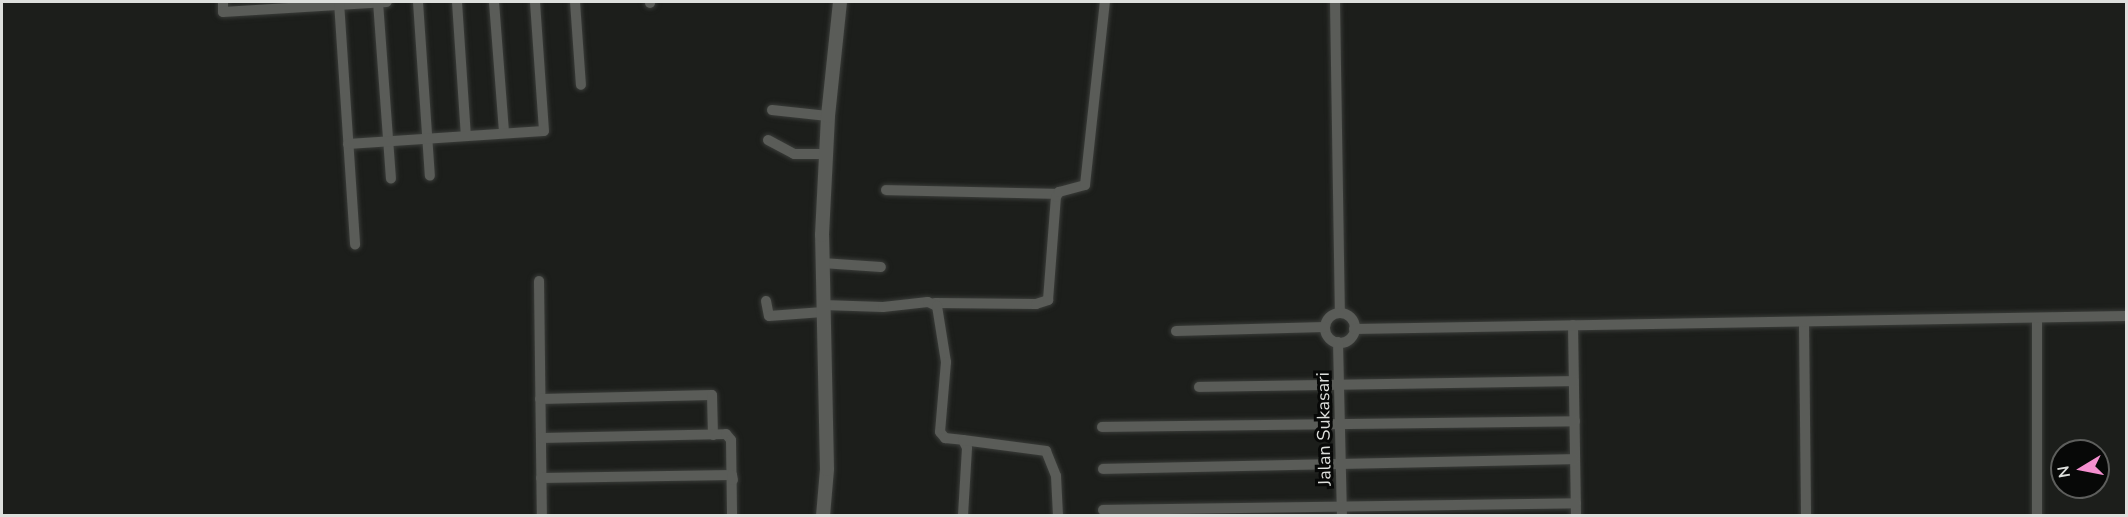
<!DOCTYPE html>
<html>
<head>
<meta charset="utf-8">
<style>
	body { margin:0 }
	#map { position:relative; width:2128px; height:517px; overflow:hidden; background:#1c1e1b; font-family:"Nunito Sans",sans-serif }
	div>[style] { position:absolute }
	.roads { filter:drop-shadow(0 0 2px #3a3c39) drop-shadow(0 0 2px #3a3c39) }
	.minor>* { height:10px; margin:-5px; padding:0 5px; transform-origin:5px; border-radius:5px; background:#5a5c58 }
	.minor>.ring { margin:-5px; padding:0; box-sizing:content-box; background:none; border:10px solid #5a5c58; border-radius:50% }
	.tertiary>* { height:14px; margin:-7px; padding:0 7px; transform-origin:7px; border-radius:7px; background:#5a5c58 }
	span { translate:-50% -50%; white-space:nowrap; text-align:center; line-height:1.15; -webkit-text-stroke:6px #070807; paint-order:stroke }
	.street-label { font-size:18px; color:#dddfdc }
	.frame { position:absolute; inset:0; border:3px solid #dddfdc; pointer-events:none }
	.north { position:absolute; left:2050px; top:439px; width:60px; height:60px; box-sizing:border-box; background:#070807; border:2px solid #5d5e5c; border-radius:50%; rotate:260deg; font-size:16px; font-weight:700; line-height:24px; text-align:center; color:#dddfdc }
	.north::after { content:''; display:block; margin:auto; width:21px; height:27px; background:#f690d0; clip-path:polygon(50% 0,100% 100%,50% 72%,0 100%) }
</style>
</head>
<body>
<div id="map">
	<div class="roads">
		<div class="minor">
			<i style="left:223px;top:2px;width:10px;rotate:90deg"></i>
			<i style="left:223px;top:12px;width:164px;rotate:-3.5deg"></i>
			<i style="left:339px;top:2px;width:243px;rotate:86.2deg"></i>
			<i style="left:378px;top:2px;width:177px;rotate:85.8deg"></i>
			<i style="left:418px;top:2px;width:174px;rotate:86.1deg"></i>
			<i style="left:457px;top:2px;width:134px;rotate:86.2deg"></i>
			<i style="left:494px;top:2px;width:131px;rotate:85.6deg"></i>
			<i style="left:575px;top:2px;width:83px;rotate:85.9deg"></i>
			<i style="left:650px;top:2px;width:1px;rotate:90deg"></i>
			<i style="left:1335px;top:2px;width:311px;rotate:89.1deg"></i>
			<i style="left:772px;top:110px;width:56px;rotate:6.1deg"></i>
			<i style="left:768px;top:140px;width:30px;rotate:28deg"></i>
			<i style="left:794px;top:154px;width:32px"></i>
			<i style="left:348px;top:144px;width:196px;rotate:-3.8deg"></i>
			<i style="left:544px;top:131px;width:129px;rotate:-94deg"></i>
			<i style="left:886px;top:190px;width:171px;rotate:1.3deg"></i>
			<i style="left:822px;top:263px;width:59px;rotate:3.9deg"></i>
			<i style="left:539px;top:281px;width:235px;rotate:89.3deg"></i>
			<i style="left:766px;top:301px;width:15px;rotate:79deg"></i>
			<i style="left:769px;top:316px;width:54px;rotate:-4.2deg"></i>
			<i style="left:935px;top:303px;width:101px;rotate:0.6deg"></i>
			<i style="left:1036px;top:304px;width:13px;rotate:-18deg"></i>
			<i style="left:1048px;top:300px;width:103px;rotate:-85.6deg"></i>
			<i style="left:1056px;top:197px;width:6px;rotate:-59deg"></i>
			<i style="left:1059px;top:192px;width:27px;rotate:-15deg"></i>
			<i style="left:1085px;top:185px;width:184px;rotate:-83.8deg"></i>
			<i style="left:823px;top:305px;width:60px;rotate:1.9deg"></i>
			<i style="left:883px;top:307px;width:45px;rotate:-6.3deg"></i>
			<i style="left:928px;top:302px;width:10px;rotate:24deg"></i>
			<i style="left:937px;top:306px;width:57px;rotate:80.9deg"></i>
			<i style="left:946px;top:362px;width:70px;rotate:94.9deg"></i>
			<i style="left:940px;top:432px;width:8px;rotate:50deg"></i>
			<i style="left:945px;top:438px;width:18px;rotate:6deg"></i>
			<i style="left:963px;top:440px;width:9px;rotate:63deg"></i>
			<i style="left:967px;top:448px;width:68px;rotate:93.4deg"></i>
			<i class="ring" style="left:1325px;top:313px;width:20px;height:20px"></i>
			<i style="left:2037px;top:318px;width:198px;rotate:90deg"></i>
			<i style="left:1804px;top:322px;width:194px;rotate:89.4deg"></i>
			<i style="left:1573px;top:325px;width:191px;rotate:89.1deg"></i>
			<i style="left:1354px;top:329px;width:772px;rotate:-0.96deg"></i>
			<i style="left:1176px;top:331px;width:149px;rotate:-1.5deg"></i>
			<i style="left:1338px;top:342px;width:174px;rotate:88.7deg"></i>
			<i style="left:1199px;top:387px;width:375px;rotate:-0.9deg"></i>
			<i style="left:540px;top:399px;width:172px;rotate:-1.3deg"></i>
			<i style="left:712px;top:395px;width:40px;rotate:88.6deg"></i>
			<i style="left:1102px;top:427px;width:473px;rotate:-0.7deg"></i>
			<i style="left:541px;top:438px;width:185px;rotate:-1.2deg"></i>
			<i style="left:726px;top:434px;width:8px;rotate:50deg"></i>
			<i style="left:731px;top:440px;width:76px;rotate:89.2deg"></i>
			<i style="left:963px;top:440px;width:84px;rotate:7.5deg"></i>
			<i style="left:1046px;top:451px;width:27px;rotate:68deg"></i>
			<i style="left:1056px;top:476px;width:40px;rotate:87.1deg"></i>
			<i style="left:1103px;top:469px;width:472px;rotate:-1.2deg"></i>
			<i style="left:541px;top:478px;width:191px;rotate:-0.9deg"></i>
			<i style="left:732px;top:475px;width:5px;rotate:79deg"></i>
			<i style="left:1103px;top:510px;width:473px;rotate:-0.8deg"></i>
		</div>
		<div class="tertiary">
			<i style="left:823px;top:516px;width:47px;rotate:-85.1deg"></i>
			<i style="left:827px;top:469px;width:234px;rotate:-91.2deg"></i>
			<i style="left:822px;top:235px;width:119px;rotate:-87.1deg"></i>
			<i style="left:828px;top:116px;width:115px;rotate:-84deg"></i>
		</div>
	</div>
	<div class="street-label">
		<span style="left:1324px;top:429px;rotate:-91deg">Jalan Sukasari</span>
	</div>
	<div class="frame"></div>
	<div class="north">N</div>
</div>
</body>
</html>
